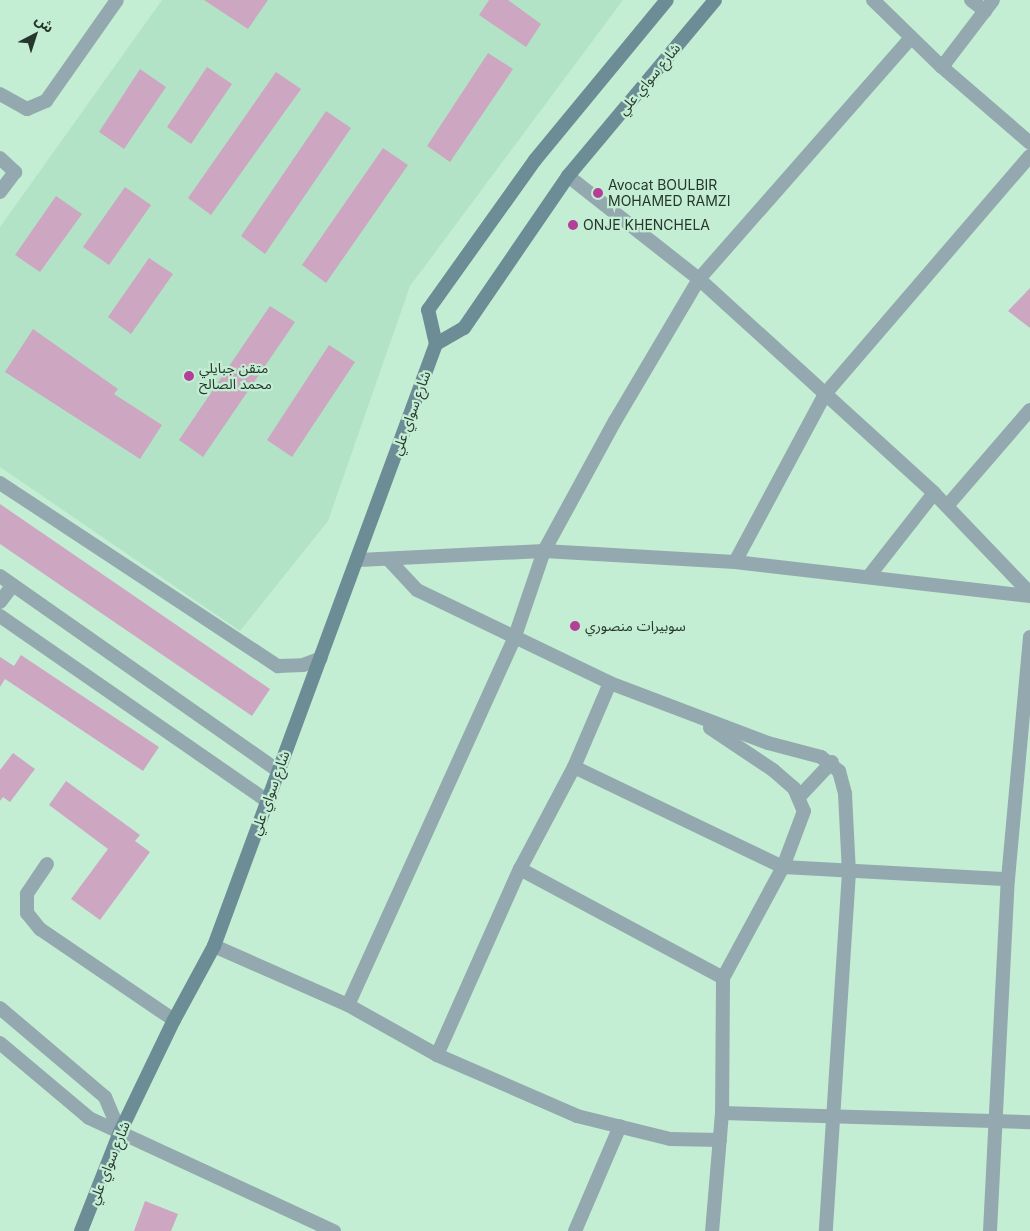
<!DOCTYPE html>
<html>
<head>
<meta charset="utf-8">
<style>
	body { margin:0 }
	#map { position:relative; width:1030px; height:1231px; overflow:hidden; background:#c4eed4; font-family:Inter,"Noto Sans Arabic",sans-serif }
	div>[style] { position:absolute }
	.built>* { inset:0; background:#b2e3c6 }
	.building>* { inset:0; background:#cda7c1 }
	.minor>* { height:14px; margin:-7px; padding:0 7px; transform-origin:7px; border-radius:7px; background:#94a9af }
	.tertiary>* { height:14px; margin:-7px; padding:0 7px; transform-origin:7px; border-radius:7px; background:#94a9af }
	.secondary>* { height:14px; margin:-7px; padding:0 7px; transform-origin:7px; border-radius:7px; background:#6d8d96 }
	.dots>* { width:14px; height:14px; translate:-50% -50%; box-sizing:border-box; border:2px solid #c4eed4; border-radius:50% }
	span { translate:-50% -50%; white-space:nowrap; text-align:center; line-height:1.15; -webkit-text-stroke:4.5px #c4eed4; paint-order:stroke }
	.street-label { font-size:14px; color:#27372d }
	.poi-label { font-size:14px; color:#27372d }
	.left { translate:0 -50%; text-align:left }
	.north { position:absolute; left:10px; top:10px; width:50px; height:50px; -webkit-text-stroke:4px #c4eed4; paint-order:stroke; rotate:40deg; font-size:14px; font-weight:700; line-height:20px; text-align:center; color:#27372d }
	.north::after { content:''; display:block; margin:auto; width:18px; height:22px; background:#27372d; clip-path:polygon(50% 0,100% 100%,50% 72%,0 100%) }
</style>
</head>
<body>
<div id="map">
	<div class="built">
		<i style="clip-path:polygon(162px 0,623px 0,410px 286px,328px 521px,240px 631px,0 467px,0 227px)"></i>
	</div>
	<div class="building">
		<i style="clip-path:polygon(204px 0,268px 0,248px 29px)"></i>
		<i style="clip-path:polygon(489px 0,508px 0,541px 24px,526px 47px,479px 15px)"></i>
		<i style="clip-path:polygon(488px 53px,513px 69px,450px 162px,427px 146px)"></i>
		<i style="clip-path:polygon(207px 67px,232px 84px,191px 144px,167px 127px)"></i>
		<i style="clip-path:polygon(140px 69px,166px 87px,124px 149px,99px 132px)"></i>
		<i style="clip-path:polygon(276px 72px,301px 89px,211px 215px,188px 198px)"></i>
		<i style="clip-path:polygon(326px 111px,351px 128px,265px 254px,241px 236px)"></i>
		<i style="clip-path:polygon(383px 148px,408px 165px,326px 283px,302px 265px)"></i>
		<i style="clip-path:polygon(125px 187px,151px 205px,109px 265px,83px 247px)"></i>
		<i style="clip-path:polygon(56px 196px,82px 214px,40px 272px,15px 255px)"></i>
		<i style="clip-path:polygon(149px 258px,173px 274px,131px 334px,108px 317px)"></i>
		<i style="clip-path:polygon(1030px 288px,1030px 328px,1008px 311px)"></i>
		<i style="clip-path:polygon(270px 306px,295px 322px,203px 457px,179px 440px)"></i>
		<i style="clip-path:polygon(33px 329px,118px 389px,114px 394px,162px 425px,140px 459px,5px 372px)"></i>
		<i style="clip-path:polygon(329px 345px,355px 362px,292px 457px,267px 440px)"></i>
		<i style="clip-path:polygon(0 504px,270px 689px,252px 716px,0 544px)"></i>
		<i style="clip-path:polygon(21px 655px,159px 747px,143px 771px,5px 679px,0 687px,0 657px,14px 666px)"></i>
		<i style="clip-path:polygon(13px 753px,35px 769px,10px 802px,3px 797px,0 801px,0 770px)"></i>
		<i style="clip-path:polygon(66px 781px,140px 835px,135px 841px,150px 852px,100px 920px,71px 899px,108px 849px,49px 805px)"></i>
		<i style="clip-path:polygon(145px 1201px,178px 1214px,171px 1231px,134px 1231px)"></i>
	</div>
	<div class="minor">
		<i style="left:873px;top:0;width:96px;rotate:44.2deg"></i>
		<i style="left:942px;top:67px;width:116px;rotate:40.8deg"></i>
		<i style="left:971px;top:0;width:18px;rotate:38deg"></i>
		<i style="left:942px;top:67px;width:84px;rotate:-52.7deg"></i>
		<i style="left:0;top:94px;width:31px;rotate:29deg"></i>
		<i style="left:27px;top:109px;width:21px;rotate:-23deg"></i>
		<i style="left:46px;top:101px;width:123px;rotate:-54.9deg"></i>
		<i style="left:0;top:158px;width:21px;rotate:43deg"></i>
		<i style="left:15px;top:172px;width:25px;rotate:127deg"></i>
		<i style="left:568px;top:176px;width:167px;rotate:38.2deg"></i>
		<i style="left:699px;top:279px;width:318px;rotate:42.3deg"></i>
		<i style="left:934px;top:493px;width:139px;rotate:46.2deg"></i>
		<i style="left:0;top:483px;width:333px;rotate:33.4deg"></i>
		<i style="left:278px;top:666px;width:25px;rotate:-2deg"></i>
		<i style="left:303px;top:665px;width:19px;rotate:-21deg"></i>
		<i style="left:947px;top:506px;width:127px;rotate:-49.2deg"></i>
		<i style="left:389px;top:560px;width:41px;rotate:47deg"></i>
		<i style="left:417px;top:590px;width:214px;rotate:25.7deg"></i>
		<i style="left:735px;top:562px;width:191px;rotate:-61.8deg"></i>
		<i style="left:825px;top:394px;width:314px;rotate:-49.3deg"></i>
		<i style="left:0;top:576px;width:340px;rotate:35deg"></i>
		<i style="left:869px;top:576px;width:105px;rotate:-51.9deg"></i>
		<i style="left:0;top:602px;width:21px;rotate:-53deg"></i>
		<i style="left:0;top:616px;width:325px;rotate:34.7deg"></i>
		<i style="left:710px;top:728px;width:76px;rotate:33.7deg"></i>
		<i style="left:773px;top:770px;width:28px;rotate:41deg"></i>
		<i style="left:794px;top:788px;width:25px;rotate:67deg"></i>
		<i style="left:804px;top:811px;width:60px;rotate:110.6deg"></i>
		<i style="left:783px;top:867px;width:126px;rotate:118.4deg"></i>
		<i style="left:723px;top:978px;width:135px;rotate:90.4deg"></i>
		<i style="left:722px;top:1113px;width:118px;rotate:94.8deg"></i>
		<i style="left:574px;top:767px;width:232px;rotate:25.6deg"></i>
		<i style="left:783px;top:867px;width:225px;rotate:3.1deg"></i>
		<i style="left:799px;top:797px;width:48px;rotate:-46.7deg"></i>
		<i style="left:47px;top:864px;width:36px;rotate:124deg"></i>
		<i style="left:27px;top:894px;width:19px;rotate:90deg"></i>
		<i style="left:27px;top:913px;width:21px;rotate:51deg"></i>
		<i style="left:40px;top:929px;width:162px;rotate:34.2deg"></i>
		<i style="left:520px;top:869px;width:230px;rotate:28.2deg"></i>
		<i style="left:214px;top:946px;width:146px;rotate:23.8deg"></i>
		<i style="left:348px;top:1005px;width:102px;rotate:29.3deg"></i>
		<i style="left:437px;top:1055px;width:153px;rotate:23.5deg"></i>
		<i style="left:577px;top:1116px;width:96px;rotate:13.9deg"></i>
		<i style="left:670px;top:1139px;width:50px;rotate:1.1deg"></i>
		<i style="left:348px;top:1005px;width:402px;rotate:-65.6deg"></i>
		<i style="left:514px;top:639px;width:93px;rotate:-71.2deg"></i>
		<i style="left:544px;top:551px;width:148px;rotate:-61.4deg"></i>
		<i style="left:615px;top:421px;width:165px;rotate:-59.4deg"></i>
		<i style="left:699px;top:279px;width:321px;rotate:-48.7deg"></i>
		<i style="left:437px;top:1055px;width:204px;rotate:-66deg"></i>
		<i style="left:520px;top:869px;width:115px;rotate:-62.1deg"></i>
		<i style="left:574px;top:767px;width:91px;rotate:-66.8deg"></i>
		<i style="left:610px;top:683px;width:169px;rotate:20.8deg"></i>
		<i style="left:768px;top:743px;width:55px;rotate:14.8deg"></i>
		<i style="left:821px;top:757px;width:23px;rotate:38deg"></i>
		<i style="left:839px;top:771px;width:24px;rotate:75deg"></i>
		<i style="left:845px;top:794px;width:78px;rotate:87.1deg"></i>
		<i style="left:849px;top:872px;width:360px;rotate:93.7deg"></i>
		<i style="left:722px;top:1113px;width:308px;rotate:1.7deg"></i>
		<i style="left:575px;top:1231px;width:114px;rotate:-66.8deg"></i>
		<i style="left:990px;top:1231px;width:352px;rotate:-87.1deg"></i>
		<i style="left:1008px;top:879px;width:243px;rotate:-84.8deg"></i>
	</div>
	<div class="tertiary">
		<i style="left:359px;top:560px;width:185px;rotate:-2.8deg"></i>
		<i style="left:544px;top:551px;width:191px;rotate:3.3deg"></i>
		<i style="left:735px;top:562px;width:297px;rotate:6.6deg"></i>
		<i style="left:0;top:1008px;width:138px;rotate:40.3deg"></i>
		<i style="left:105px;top:1097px;width:38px;rotate:67deg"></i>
		<i style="left:0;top:1043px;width:116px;rotate:40.1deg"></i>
		<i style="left:89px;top:1118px;width:270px;rotate:24.8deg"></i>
	</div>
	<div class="secondary">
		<i style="left:436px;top:344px;width:32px;rotate:-30deg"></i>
		<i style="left:464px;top:328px;width:184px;rotate:-55.6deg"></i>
		<i style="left:568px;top:176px;width:229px;rotate:-50.1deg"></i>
		<i style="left:81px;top:1231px;width:106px;rotate:-68.5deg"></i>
		<i style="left:120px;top:1132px;width:124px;rotate:-64.3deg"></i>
		<i style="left:174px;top:1020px;width:84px;rotate:-61.6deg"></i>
		<i style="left:214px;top:946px;width:642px;rotate:-69.76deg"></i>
		<i style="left:436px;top:344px;width:35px;rotate:-103deg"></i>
		<i style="left:428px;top:310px;width:184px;rotate:-54.5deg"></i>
		<i style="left:535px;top:160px;width:207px;rotate:-50.5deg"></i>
	</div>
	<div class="dots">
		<i style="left:598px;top:193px;background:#b33f99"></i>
		<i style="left:573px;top:225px;background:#b33f99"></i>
		<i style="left:189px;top:376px;background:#b33f99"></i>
		<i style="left:575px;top:626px;background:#b33f99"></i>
	</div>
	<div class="street-label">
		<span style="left:649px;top:79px;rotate:-50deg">شارع سواي علي</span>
		<span style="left:411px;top:413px;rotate:-70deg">شارع سواي علي</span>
		<span style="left:270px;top:793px;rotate:-70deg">شارع سواي علي</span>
		<span style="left:109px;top:1163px;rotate:-68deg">شارع سواي علي</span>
	</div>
	<div class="poi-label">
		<span class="left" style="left:608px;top:193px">Avocat BOULBIR<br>MOHAMED RAMZI</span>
		<span class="left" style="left:583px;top:225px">ONJE KHENCHELA</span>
		<span class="left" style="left:199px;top:376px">متقن جبايلي<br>محمد الصالح</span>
		<span class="left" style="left:585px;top:626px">سوبيرات منصوري</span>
	</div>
	<div class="north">ش</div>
</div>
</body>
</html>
